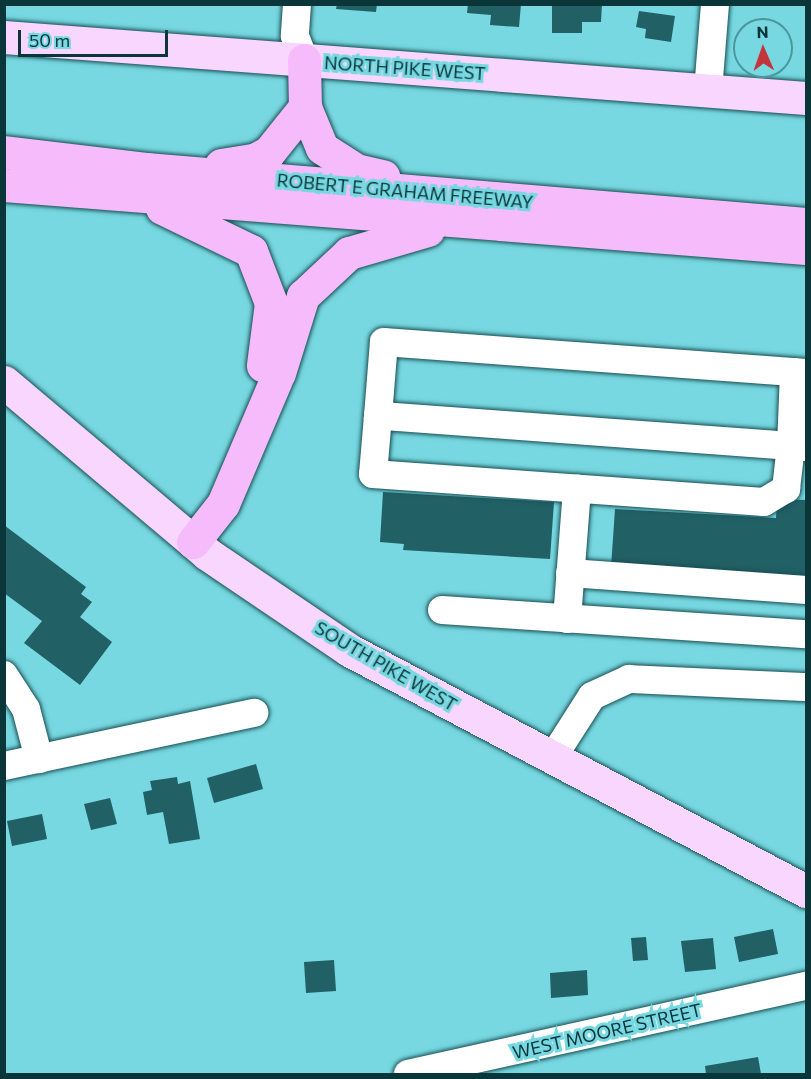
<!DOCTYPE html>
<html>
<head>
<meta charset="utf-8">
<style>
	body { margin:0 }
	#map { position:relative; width:811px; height:1079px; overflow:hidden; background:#77d8e1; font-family:Commissioner,sans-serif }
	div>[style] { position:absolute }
	.building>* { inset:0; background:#216065 }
	.roads { filter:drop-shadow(0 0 2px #194e53) drop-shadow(0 0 2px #194e53) }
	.minor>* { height:28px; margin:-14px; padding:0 14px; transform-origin:14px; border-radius:14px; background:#fff }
	.major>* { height:33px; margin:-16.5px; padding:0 16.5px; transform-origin:16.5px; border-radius:16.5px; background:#f9d6fd }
	.highway>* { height:33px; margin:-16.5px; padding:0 16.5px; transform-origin:16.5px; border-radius:16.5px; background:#f5bbfb }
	span { translate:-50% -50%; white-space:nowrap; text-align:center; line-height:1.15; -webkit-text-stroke:6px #77d8e1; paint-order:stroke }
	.street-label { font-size:18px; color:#0a363a }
	.frame { position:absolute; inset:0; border:6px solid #0a363a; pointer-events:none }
	.north { position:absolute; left:733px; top:18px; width:60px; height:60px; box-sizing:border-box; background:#77d8e1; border:2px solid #4b979e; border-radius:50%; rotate:358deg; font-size:16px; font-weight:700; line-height:24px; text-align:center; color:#0a363a }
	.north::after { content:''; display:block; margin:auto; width:21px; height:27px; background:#c4353b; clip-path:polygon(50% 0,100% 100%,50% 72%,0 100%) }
	.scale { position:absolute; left:18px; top:30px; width:150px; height:27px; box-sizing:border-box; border:3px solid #0a363a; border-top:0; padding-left:8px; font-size:18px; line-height:21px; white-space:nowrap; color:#0a363a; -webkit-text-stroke:4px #77d8e1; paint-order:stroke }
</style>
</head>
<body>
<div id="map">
	<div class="building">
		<i style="clip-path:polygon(337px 4px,377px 4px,376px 12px,336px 9px)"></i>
		<i style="clip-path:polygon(468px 4px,521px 4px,519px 27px,490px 25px,491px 15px,467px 13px)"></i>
		<i style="clip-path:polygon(552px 4px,602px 4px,601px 22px,582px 22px,582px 33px,552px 33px)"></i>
		<i style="clip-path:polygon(639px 11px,675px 16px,671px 42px,645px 38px,646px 29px,636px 27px)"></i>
		<i style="clip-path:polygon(383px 492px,554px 502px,550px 559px,403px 550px,404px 544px,380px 542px)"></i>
		<i style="clip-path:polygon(777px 499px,806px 500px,806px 578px,611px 567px,615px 509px,776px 518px)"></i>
		<i style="clip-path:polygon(4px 525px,86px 587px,81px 594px,92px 602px,80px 617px,112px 642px,80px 685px,24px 643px,42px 621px,4px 593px)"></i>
		<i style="clip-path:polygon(256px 764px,263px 789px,214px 803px,207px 778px)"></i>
		<i style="clip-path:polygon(177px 777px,178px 784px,190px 781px,200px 839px,169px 844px,163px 812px,147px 815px,143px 792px,152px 790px,150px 781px)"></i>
		<i style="clip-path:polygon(110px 798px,117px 824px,91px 830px,84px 804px)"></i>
		<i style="clip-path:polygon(42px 814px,47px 839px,12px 846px,7px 821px)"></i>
		<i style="clip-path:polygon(773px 929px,778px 954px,739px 962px,734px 937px)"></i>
		<i style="clip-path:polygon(646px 937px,648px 960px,633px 961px,631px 938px)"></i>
		<i style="clip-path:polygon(713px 938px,716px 969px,685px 972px,681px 941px)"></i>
		<i style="clip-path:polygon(334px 960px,336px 991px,306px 993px,304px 962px)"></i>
		<i style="clip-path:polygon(587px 970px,588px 995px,551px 998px,550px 973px)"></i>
		<i style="clip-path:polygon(758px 1057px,761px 1074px,706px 1074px,705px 1066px)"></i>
	</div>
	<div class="roads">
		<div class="minor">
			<i style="left:297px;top:4px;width:32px;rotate:94deg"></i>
			<i style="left:295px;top:36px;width:26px;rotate:69deg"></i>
			<i style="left:708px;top:91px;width:87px;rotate:-85.4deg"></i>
			<i style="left:794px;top:372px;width:74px;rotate:92.3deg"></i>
			<i style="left:791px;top:446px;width:15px;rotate:4deg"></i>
			<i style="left:378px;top:416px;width:58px;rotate:94.9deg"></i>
			<i style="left:373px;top:474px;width:392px;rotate:4.1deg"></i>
			<i style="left:764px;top:502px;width:26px;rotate:-31deg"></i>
			<i style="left:786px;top:489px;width:43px;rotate:-83.4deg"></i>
			<i style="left:791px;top:446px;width:414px;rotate:-175.8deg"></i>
			<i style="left:378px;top:416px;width:74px;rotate:-85.4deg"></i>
			<i style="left:384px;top:342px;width:423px;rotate:4.2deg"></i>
			<i style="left:570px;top:573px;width:237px;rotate:4.1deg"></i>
			<i style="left:442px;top:610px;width:365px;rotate:3.8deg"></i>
			<i style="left:567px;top:619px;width:131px;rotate:-85.6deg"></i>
			<i style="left:4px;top:675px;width:40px;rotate:57.1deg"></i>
			<i style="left:26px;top:709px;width:52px;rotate:75.4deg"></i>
			<i style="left:553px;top:757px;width:72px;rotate:-57.4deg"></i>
			<i style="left:592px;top:696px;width:41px;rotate:-24.7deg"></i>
			<i style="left:629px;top:679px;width:177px;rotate:2.6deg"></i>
			<i style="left:4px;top:766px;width:256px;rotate:-12deg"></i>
			<i style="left:408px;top:1074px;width:408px;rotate:-12.5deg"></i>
		</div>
		<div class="major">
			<i style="left:4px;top:37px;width:804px;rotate:4.35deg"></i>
			<i style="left:4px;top:382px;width:265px;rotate:40.2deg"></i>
			<i style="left:206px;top:553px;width:173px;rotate:34.1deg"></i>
			<i style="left:349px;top:650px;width:517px;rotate:27.81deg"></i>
		</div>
		<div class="highway">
			<i style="left:304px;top:60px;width:47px;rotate:88.8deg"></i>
			<i style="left:305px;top:107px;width:44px;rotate:67.5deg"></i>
			<i style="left:322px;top:148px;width:40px;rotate:32.9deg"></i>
			<i style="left:356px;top:170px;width:28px;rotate:13deg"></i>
			<i style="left:4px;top:152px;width:143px;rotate:6.8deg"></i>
			<i style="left:146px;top:169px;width:662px;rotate:4.76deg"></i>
			<i style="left:221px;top:165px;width:33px;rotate:-9deg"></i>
			<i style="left:254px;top:160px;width:17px;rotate:-28deg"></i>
			<i style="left:269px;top:152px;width:58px;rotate:-51.3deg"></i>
			<i style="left:4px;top:185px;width:804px;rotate:4.49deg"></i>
			<i style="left:162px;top:208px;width:99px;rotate:25.8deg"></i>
			<i style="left:251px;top:251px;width:56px;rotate:69deg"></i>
			<i style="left:271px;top:303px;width:63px;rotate:97.4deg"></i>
			<i style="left:193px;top:542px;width:48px;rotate:-51.7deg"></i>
			<i style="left:223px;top:504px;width:142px;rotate:-66.9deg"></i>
			<i style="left:279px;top:373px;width:81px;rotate:-72.7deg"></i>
			<i style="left:303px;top:296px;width:63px;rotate:-43.1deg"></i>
			<i style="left:349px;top:253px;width:82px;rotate:-16.2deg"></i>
		</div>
	</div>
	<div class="street-label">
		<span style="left:405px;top:68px;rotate:4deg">NORTH PIKE WEST</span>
		<span style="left:405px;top:191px;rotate:5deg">ROBERT E GRAHAM FREEWAY</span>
		<span style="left:386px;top:666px;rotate:30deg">SOUTH PIKE WEST</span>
		<span style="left:607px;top:1031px;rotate:-13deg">WEST MOORE STREET</span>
	</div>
	<div class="frame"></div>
	<div class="north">N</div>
	<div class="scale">50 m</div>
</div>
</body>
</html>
